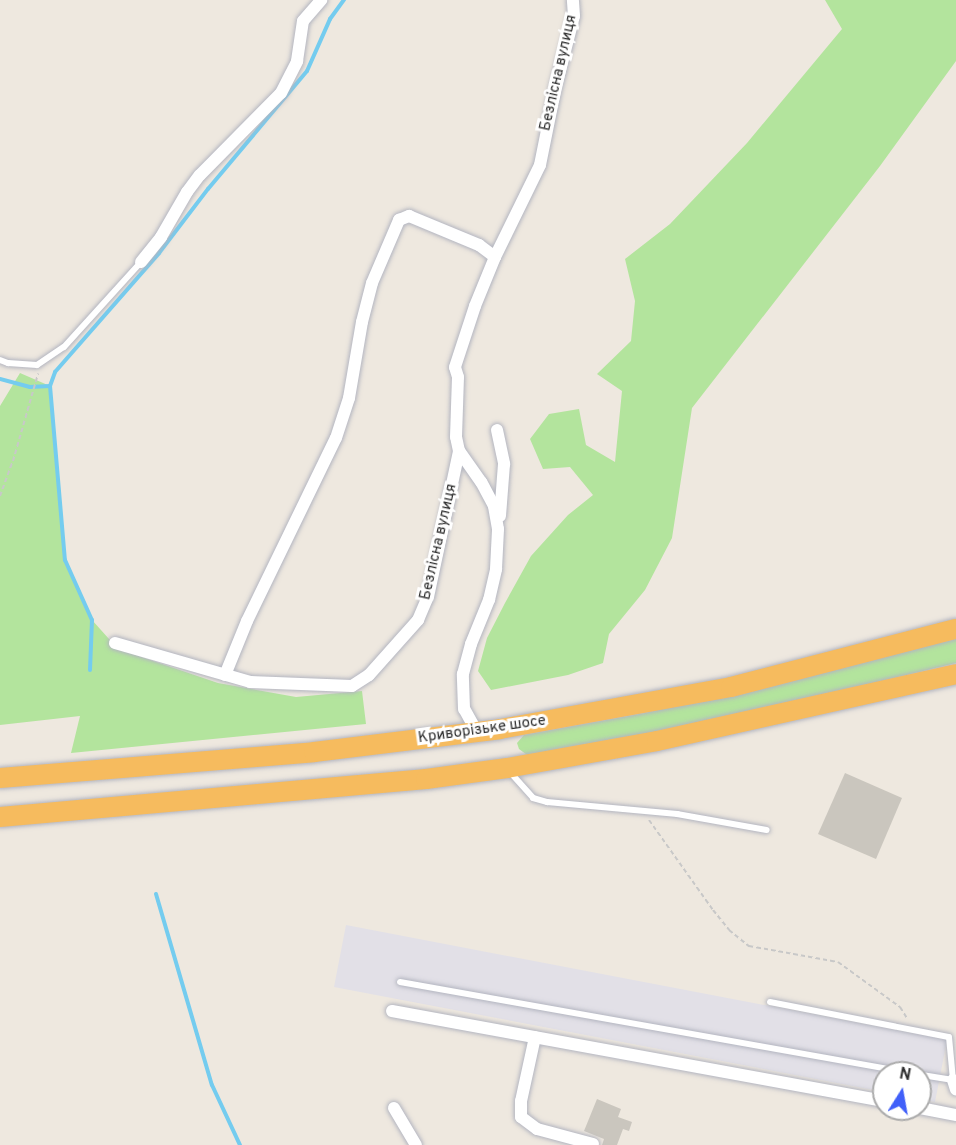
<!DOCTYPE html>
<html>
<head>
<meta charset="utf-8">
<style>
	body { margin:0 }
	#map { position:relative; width:956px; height:1145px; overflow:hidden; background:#eee8df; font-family:Overpass,sans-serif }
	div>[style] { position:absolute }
	.industrial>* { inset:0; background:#e2e0e7 }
	.green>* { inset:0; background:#b3e49d }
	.stream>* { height:4px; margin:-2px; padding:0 2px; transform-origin:2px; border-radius:2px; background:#74ccef }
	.building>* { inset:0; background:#cac6be }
	.path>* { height:2px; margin-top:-1px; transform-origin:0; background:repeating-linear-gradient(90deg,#c8c8c8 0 4.5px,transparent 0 7.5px) }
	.roads { filter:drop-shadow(0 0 2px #b3b5c0) drop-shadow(0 0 2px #b3b5c0) }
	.service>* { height:6px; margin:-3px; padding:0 3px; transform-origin:3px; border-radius:3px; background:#fff }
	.minor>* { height:12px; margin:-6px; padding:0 6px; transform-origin:6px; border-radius:6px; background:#fff }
	.trunk>* { height:20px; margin:-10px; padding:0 10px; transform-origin:10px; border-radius:10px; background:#f6bb5e }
	span { translate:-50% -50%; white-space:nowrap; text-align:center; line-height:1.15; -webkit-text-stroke:6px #fff; paint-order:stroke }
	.street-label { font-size:15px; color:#2d2d2d }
	.north { position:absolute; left:872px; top:1061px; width:60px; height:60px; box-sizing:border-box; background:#fff; border:2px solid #ababab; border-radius:50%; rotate:11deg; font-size:16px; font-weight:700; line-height:24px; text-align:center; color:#2d2d2d }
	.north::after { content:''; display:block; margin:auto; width:21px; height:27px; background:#4160f9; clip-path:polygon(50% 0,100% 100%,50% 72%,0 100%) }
</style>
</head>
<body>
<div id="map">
	<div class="industrial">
		<i style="clip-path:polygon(346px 925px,947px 1040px,935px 1102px,920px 1099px,920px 1073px,884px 1073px,884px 1092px,334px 987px)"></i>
	</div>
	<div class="green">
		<i style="clip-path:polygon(825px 0,956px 0,956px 61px,880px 166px,692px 408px,672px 538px,645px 590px,609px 634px,603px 663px,568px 675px,491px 690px,478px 671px,487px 638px,505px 603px,531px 556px,568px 515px,593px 495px,570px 467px,543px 469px,530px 439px,549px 414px,579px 409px,586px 445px,615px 462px,622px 391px,597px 374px,631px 341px,635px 301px,625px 259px,670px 224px,747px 143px,842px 29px)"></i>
		<i style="clip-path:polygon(20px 373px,50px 386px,65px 560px,92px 620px,118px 649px,218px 683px,296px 697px,362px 691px,366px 724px,71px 753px,80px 716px,0 725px,0 406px)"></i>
		<i style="clip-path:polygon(956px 639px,956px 663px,651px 737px,530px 757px,519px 749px,517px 743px,524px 735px,645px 713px)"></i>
	</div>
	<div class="stream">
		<i style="left:0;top:379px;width:31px;rotate:15deg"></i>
		<i style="left:30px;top:387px;width:20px;rotate:-3deg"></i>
		<i style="left:50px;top:386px;width:175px;rotate:85.1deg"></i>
		<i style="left:65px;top:560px;width:66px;rotate:65.8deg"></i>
		<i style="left:92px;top:620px;width:50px;rotate:92.3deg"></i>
		<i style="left:50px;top:386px;width:15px;rotate:-70deg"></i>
		<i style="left:55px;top:372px;width:158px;rotate:-48.8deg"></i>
		<i style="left:159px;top:253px;width:81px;rotate:-52.6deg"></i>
		<i style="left:208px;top:189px;width:154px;rotate:-50deg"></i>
		<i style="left:307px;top:71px;width:57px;rotate:-66.1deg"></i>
		<i style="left:330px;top:19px;width:24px;rotate:-54deg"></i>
		<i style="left:156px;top:894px;width:199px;rotate:73.7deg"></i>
		<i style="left:212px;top:1085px;width:66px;rotate:65deg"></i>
	</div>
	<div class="building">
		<i style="clip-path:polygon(845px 773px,902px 798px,876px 859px,818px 834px)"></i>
		<i style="clip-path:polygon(597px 1099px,621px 1109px,618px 1117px,632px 1122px,629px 1131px,623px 1129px,617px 1145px,602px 1145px,604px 1139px,584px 1131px)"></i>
	</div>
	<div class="path">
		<i style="left:0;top:496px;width:37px;rotate:-70deg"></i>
		<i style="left:13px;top:461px;width:91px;rotate:-74deg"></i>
		<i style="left:649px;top:820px;width:110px;rotate:54.6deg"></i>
		<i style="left:713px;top:910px;width:26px;rotate:51deg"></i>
		<i style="left:729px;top:930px;width:26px;rotate:39deg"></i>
		<i style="left:749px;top:946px;width:90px;rotate:10.2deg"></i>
		<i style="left:838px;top:962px;width:77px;rotate:36deg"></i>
		<i style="left:900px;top:1007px;width:13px;rotate:58deg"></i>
	</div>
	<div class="roads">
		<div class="service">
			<i style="left:0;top:360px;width:9px;rotate:21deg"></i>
			<i style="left:8px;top:363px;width:29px;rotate:4deg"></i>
			<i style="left:37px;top:365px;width:32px;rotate:-34deg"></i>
			<i style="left:64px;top:347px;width:115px;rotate:-47.8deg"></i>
			<i style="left:509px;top:771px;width:36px;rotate:48deg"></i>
			<i style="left:533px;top:798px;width:15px;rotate:16deg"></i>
			<i style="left:547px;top:802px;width:131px;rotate:5.3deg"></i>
			<i style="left:677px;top:814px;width:91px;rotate:10.1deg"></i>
			<i style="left:400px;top:982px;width:519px;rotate:10.1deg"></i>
			<i style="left:770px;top:1002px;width:182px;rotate:11.1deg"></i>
			<i style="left:949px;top:1037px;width:43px;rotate:84.7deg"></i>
			<i style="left:953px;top:1080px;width:33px;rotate:-171deg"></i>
		</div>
		<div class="minor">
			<i style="left:141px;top:262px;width:32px;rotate:-51deg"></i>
			<i style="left:161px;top:237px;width:52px;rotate:-60deg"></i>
			<i style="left:187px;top:192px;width:21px;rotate:-53deg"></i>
			<i style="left:200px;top:175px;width:115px;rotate:-45.4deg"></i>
			<i style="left:281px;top:93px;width:36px;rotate:-63deg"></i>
			<i style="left:297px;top:61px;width:40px;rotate:-81.5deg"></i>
			<i style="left:303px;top:21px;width:28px;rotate:-49deg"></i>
			<i style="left:497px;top:430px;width:35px;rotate:78deg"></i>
			<i style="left:504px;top:464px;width:52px;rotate:94.4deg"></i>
			<i style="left:115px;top:643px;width:141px;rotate:16.1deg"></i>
			<i style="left:250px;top:682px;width:102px;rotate:2.2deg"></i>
			<i style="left:352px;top:686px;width:20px;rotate:-33deg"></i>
			<i style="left:369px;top:675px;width:74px;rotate:-48.3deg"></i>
			<i style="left:418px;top:620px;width:25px;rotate:-67deg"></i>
			<i style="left:428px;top:597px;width:149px;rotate:-78deg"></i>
			<i style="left:225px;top:675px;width:58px;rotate:-67.8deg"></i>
			<i style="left:247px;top:621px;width:203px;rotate:-64.1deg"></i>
			<i style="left:336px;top:438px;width:42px;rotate:-72deg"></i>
			<i style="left:349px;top:398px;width:77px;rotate:-80.3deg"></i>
			<i style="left:362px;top:322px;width:40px;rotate:-75.6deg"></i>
			<i style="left:372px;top:283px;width:69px;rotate:-66.8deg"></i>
			<i style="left:399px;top:220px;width:11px;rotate:-22deg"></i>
			<i style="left:409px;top:216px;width:76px;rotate:22.5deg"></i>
			<i style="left:479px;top:245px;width:20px;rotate:37deg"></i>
			<i style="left:477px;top:732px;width:26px;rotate:-119deg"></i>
			<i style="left:464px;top:709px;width:35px;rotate:-92deg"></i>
			<i style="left:463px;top:674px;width:31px;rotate:-75deg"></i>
			<i style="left:471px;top:644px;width:48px;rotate:-67.8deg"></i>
			<i style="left:489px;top:600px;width:32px;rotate:-77deg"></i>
			<i style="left:496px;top:569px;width:40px;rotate:-87.1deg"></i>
			<i style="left:498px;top:529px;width:23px;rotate:-100deg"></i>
			<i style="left:494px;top:506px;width:27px;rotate:-118deg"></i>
			<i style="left:481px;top:482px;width:38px;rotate:-125deg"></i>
			<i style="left:459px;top:451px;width:14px;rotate:-102deg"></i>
			<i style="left:456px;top:437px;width:60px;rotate:-88.1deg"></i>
			<i style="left:458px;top:377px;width:10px;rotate:-107deg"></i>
			<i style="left:455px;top:367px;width:64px;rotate:-71.8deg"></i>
			<i style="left:475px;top:306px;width:53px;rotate:-67.8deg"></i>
			<i style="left:495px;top:257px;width:102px;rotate:-63.9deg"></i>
			<i style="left:540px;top:165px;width:81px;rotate:-78.6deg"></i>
			<i style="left:556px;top:86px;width:72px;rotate:-75.6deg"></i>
			<i style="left:574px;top:16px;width:16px;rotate:-94deg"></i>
			<i style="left:392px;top:1011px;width:500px;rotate:10.37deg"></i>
			<i style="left:535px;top:1037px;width:66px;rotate:102.3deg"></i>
			<i style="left:521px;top:1101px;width:16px;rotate:90deg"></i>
			<i style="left:521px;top:1117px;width:20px;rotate:37deg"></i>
			<i style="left:537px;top:1129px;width:58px;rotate:15deg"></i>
			<i style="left:953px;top:1080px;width:10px;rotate:73deg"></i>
			<i style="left:394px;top:1108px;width:43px;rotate:59.3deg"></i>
			<i style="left:920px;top:1108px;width:37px;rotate:11deg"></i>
		</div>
		<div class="trunk">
			<i style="left:0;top:778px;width:315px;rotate:-4.7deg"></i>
			<i style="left:314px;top:752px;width:187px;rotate:-7deg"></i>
			<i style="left:500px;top:729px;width:235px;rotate:-10.3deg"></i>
			<i style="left:731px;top:687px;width:232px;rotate:-14.5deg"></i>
			<i style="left:0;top:817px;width:428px;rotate:-5.1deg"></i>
			<i style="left:426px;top:779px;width:82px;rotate:-7.7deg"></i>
			<i style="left:507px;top:768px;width:152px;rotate:-10.2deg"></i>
			<i style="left:657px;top:741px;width:306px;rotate:-12.6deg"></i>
		</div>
	</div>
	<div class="street-label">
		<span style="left:559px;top:73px;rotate:-77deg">Безлісна вулиця</span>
		<span style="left:439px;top:542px;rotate:-77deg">Безлісна вулиця</span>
		<span style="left:482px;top:730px;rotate:-8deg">Криворізьке шосе</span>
	</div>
	<div class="north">N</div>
</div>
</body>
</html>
